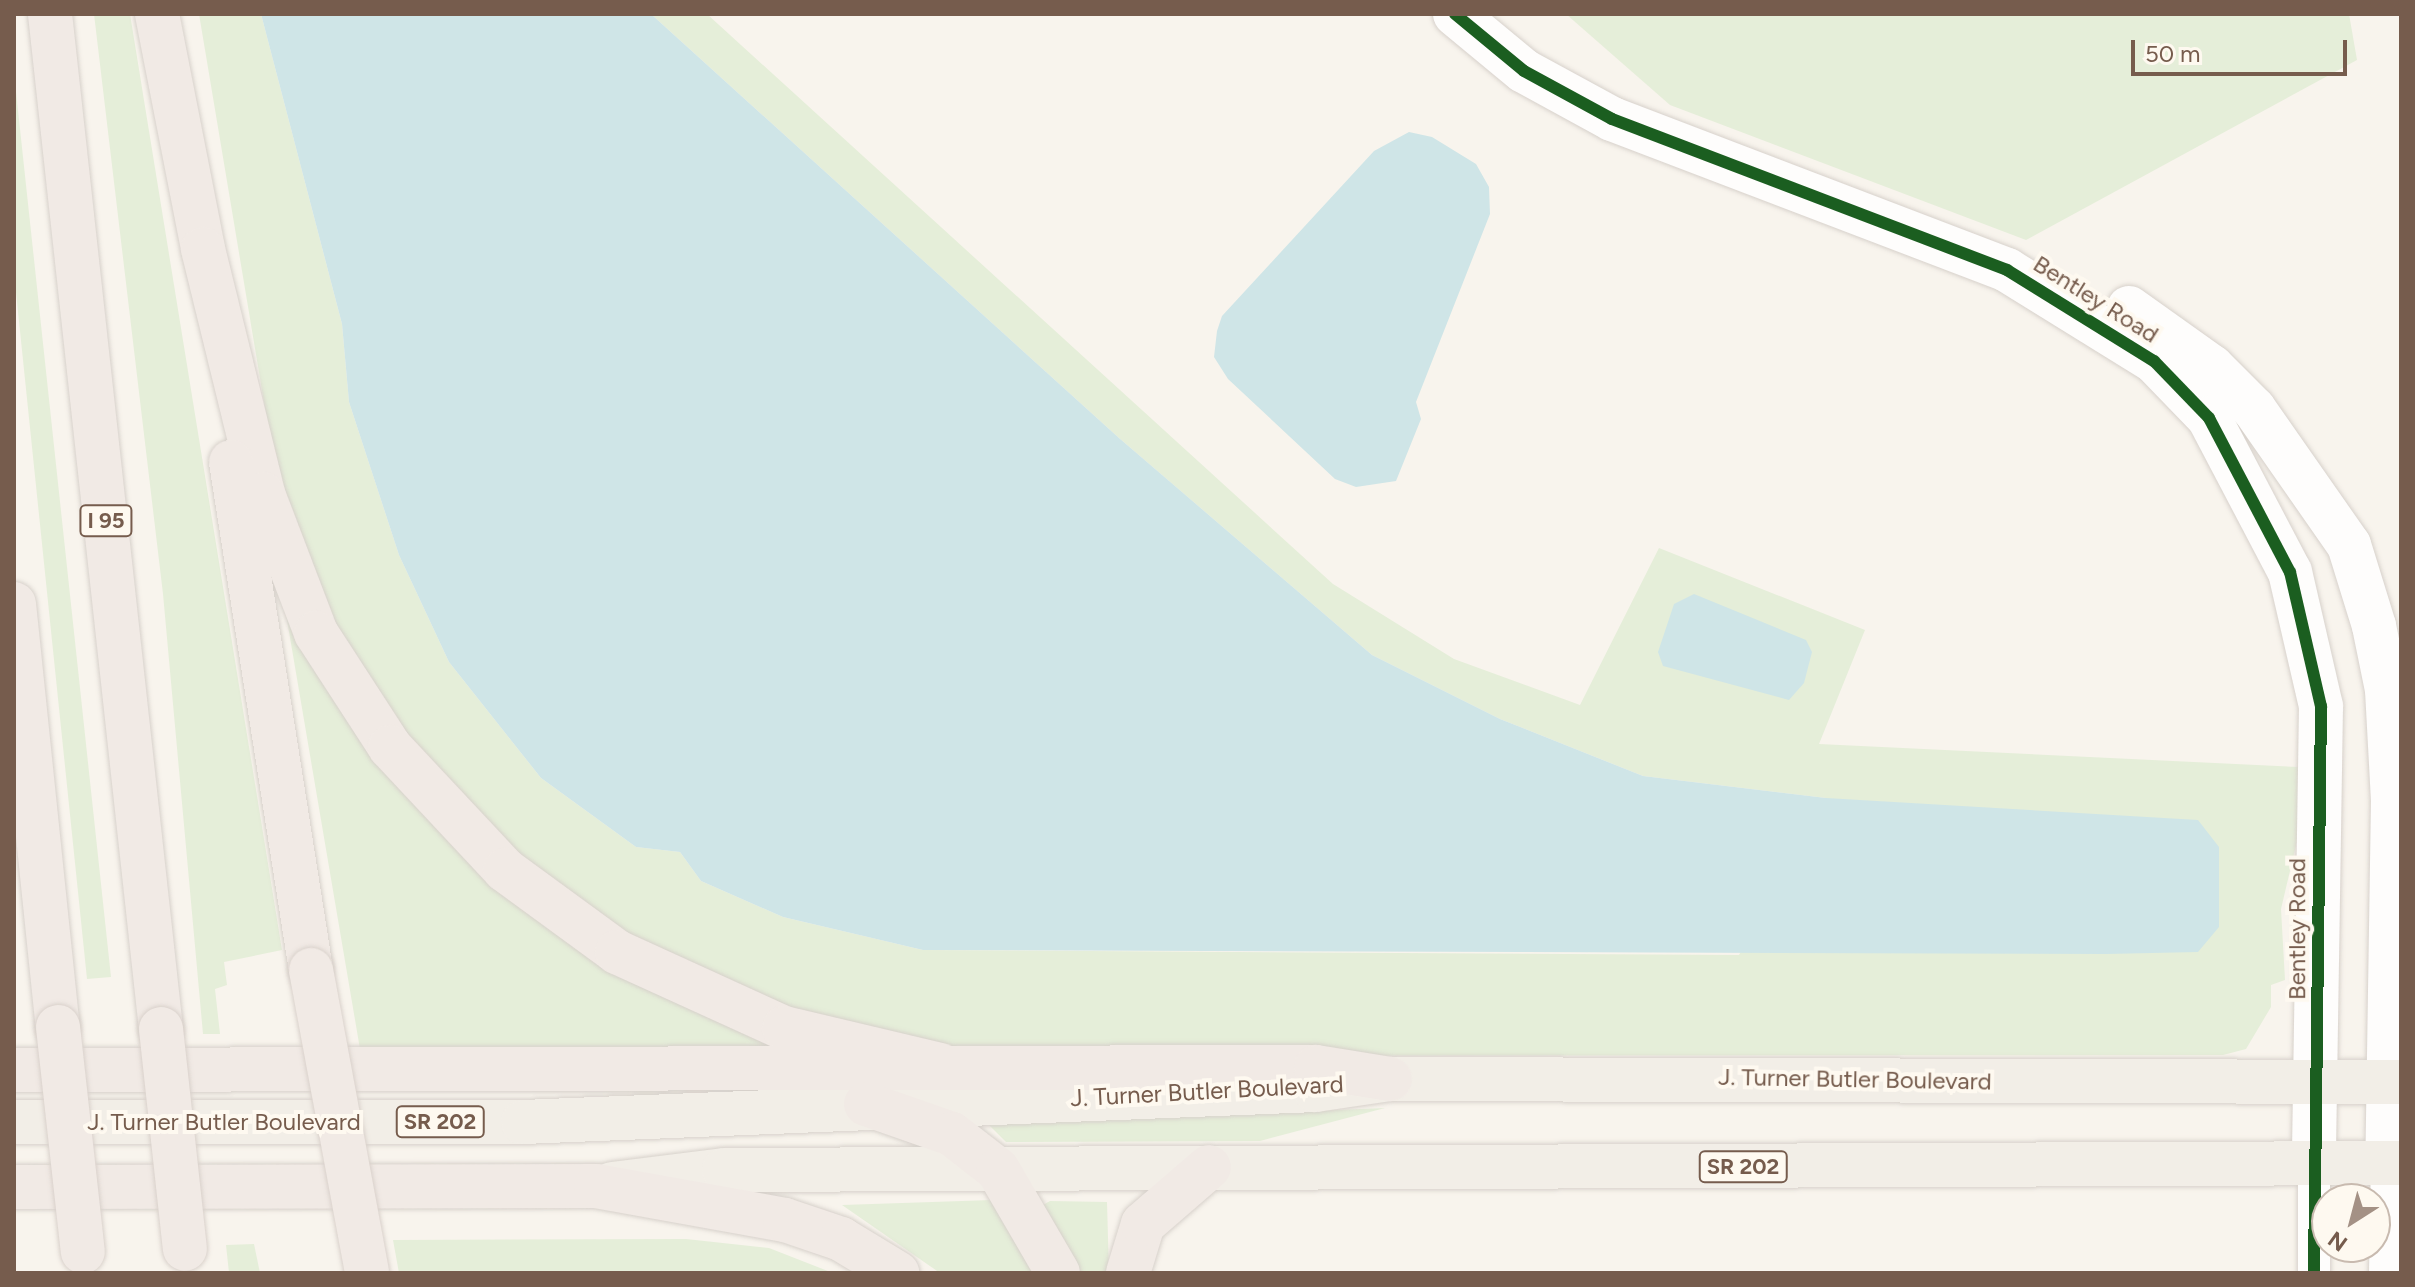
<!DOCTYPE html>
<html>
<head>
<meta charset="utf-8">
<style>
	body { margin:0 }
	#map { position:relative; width:2415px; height:1287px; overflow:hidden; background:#f8f4ed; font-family:Figtree,sans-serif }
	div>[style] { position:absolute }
	.green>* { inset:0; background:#e5eed9 }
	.water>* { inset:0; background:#cfe5e7 }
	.roads { filter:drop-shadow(0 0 2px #d7d1cb) drop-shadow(0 0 2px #d7d1cb) }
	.street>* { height:32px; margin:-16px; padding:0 16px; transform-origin:16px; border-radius:16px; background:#fefdfc }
	.secondary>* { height:44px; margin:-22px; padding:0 22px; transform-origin:22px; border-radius:22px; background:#fefdfc }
	.primary>* { height:44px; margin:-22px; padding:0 22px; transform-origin:22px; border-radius:22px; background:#f2eee7 }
	.highway>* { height:44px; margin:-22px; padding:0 22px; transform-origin:22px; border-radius:22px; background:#f1eae5 }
	.bridges { filter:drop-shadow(0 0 2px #d9d1cb) drop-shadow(0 0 2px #d9d1cb) }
	.highway-bridge>* { height:44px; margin:-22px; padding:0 22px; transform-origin:22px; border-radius:22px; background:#f1eae5 }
	.cycleway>* { height:12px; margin:-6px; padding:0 6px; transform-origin:6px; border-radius:6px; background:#1b5e20 }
	span { translate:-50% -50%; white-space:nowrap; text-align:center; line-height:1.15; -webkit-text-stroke:8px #fef9f0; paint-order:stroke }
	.shield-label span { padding:2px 6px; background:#fef9f0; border:2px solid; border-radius:6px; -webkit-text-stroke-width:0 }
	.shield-label { font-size:22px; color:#765c4d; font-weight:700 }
	.street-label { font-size:24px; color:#765c4d }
	.frame { position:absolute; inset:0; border:16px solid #765c4d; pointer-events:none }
	.north { position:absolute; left:2311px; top:1183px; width:80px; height:80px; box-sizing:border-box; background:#fef9f0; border:2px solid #c8baaf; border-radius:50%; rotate:216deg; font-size:22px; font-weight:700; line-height:32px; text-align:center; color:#765c4d }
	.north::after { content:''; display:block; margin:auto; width:28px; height:36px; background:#a49185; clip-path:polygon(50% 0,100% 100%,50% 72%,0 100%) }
	.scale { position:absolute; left:2131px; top:40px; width:216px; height:36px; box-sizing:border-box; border:4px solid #765c4d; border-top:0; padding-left:10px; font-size:24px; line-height:28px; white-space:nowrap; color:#765c4d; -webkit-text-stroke:6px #fef9f0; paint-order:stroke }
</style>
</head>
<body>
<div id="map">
	<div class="green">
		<i style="clip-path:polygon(94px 14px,130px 14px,282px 950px,224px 962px,227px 985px,215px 989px,220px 1034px,203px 1034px,163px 594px)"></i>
		<i style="clip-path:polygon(199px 14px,261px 14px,342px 324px,349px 402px,399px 555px,449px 662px,541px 778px,636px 847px,680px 852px,701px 881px,783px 917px,923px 950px,1739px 955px,1826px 798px,1643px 776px,1500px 719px,1372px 655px,1119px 438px,651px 14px,707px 14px,1333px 584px,1454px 659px,1580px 705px,1659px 548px,1865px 630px,1819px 744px,2298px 767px,2298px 837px,2281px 909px,2285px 980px,2271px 985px,2271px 1007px,2246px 1049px,2223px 1055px,1004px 1056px,856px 1036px,638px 947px,479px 823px,369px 687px,312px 579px,271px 444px)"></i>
		<i style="clip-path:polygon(1566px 14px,2349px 14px,2357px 60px,2026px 240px,1670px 105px)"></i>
		<i style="clip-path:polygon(14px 73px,111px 977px,87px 979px,14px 273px)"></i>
		<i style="clip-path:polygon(278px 567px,450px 835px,841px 1055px,361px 1055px)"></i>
		<i style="clip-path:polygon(1385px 1108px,1260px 1141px,1006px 1142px,988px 1124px)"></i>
		<i style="clip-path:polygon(992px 1200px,1034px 1273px,940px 1273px,842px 1205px)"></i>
		<i style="clip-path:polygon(1050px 1201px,1107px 1202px,1109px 1273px,1077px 1273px,1043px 1205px)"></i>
		<i style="clip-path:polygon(686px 1239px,769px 1248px,833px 1273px,399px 1273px,393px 1240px)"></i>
		<i style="clip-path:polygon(254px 1244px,260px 1273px,229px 1273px,226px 1245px)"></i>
	</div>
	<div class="water">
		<i style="clip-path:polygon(261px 14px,651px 14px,1119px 438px,1372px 655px,1500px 719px,1643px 776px,1826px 798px,2198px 820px,2219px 847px,2219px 927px,2198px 952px,2106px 954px,923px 950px,783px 917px,701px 881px,680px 852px,636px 847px,541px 778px,449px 662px,399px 555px,349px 402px,342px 324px)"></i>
		<i style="clip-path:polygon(1409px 132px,1432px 137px,1476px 164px,1489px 187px,1490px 214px,1416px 402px,1421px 419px,1396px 481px,1356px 487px,1335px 479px,1228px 379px,1214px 357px,1217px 331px,1222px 316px,1374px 151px)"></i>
		<i style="clip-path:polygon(1694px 594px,1806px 640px,1812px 652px,1804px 683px,1789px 700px,1663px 666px,1658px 652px,1674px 604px)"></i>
	</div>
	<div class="roads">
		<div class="street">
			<i style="left:2314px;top:1161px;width:112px;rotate:90deg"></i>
			<i style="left:2385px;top:1273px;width:110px;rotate:-89deg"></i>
		</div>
		<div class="secondary">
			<i style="left:1455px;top:14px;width:89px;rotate:39.6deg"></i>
			<i style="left:1524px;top:71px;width:100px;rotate:28.6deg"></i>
			<i style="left:1612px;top:119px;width:423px;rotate:20.9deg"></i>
			<i style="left:2007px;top:270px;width:173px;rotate:31.8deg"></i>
			<i style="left:2154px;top:361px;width:79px;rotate:46deg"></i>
			<i style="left:2209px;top:418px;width:174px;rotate:62.3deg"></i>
			<i style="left:2290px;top:572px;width:138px;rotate:77deg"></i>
			<i style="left:2321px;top:706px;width:455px;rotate:90.9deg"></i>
			<i style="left:2129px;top:308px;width:102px;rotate:35.4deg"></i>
			<i style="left:2212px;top:367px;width:59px;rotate:45deg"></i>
			<i style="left:2254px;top:409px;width:166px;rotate:55.1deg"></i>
			<i style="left:2349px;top:545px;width:85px;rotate:72.8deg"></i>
			<i style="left:2374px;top:626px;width:65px;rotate:78.5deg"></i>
			<i style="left:2387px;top:690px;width:110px;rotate:86.9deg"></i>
			<i style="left:2393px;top:800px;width:363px;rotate:90.9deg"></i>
		</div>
		<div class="primary">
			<i style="left:14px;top:1122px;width:509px"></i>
			<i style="left:523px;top:1122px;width:793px;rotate:-2.31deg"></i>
			<i style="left:1315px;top:1090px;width:76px;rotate:-8.3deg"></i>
			<i style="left:1390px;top:1079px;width:1011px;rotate:0.17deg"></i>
			<i style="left:612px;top:1184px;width:113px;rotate:-7.1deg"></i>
			<i style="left:724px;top:1170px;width:1677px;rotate:-0.24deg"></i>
		</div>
		<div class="highway">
			<i style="left:50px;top:14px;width:1021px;rotate:83.76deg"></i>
			<i style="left:157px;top:14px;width:239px;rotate:78.9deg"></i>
			<i style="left:203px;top:249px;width:252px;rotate:76.2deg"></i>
			<i style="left:263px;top:494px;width:149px;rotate:69.1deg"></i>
			<i style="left:316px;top:633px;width:136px;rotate:57deg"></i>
			<i style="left:390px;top:747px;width:168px;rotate:46.9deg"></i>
			<i style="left:505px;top:870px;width:139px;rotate:36.2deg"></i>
			<i style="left:617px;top:952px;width:183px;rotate:24.5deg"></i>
			<i style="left:784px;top:1028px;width:161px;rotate:13.3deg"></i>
			<i style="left:231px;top:462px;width:514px;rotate:81.05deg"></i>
			<i style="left:14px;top:604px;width:425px;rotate:84.1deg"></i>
			<i style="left:14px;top:1070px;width:1302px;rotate:-0.13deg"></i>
			<i style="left:1316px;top:1067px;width:75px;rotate:9.2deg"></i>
			<i style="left:866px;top:1104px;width:91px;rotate:19.2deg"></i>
			<i style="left:952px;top:1134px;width:58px;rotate:38deg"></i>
			<i style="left:998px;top:1170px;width:119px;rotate:59.8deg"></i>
			<i style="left:14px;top:1187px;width:582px;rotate:-0.1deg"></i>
			<i style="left:596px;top:1186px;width:192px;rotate:10.2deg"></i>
			<i style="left:785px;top:1220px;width:59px;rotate:18.7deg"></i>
			<i style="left:841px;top:1239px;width:66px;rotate:31.3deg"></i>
			<i style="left:1128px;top:1273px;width:51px;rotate:-73deg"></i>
			<i style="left:1143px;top:1224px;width:87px;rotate:-40.8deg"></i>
		</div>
	</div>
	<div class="bridges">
		<div class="highway-bridge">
			<i style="left:311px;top:970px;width:308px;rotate:79.5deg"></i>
			<i style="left:58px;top:1027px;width:226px;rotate:83.7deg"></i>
			<i style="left:161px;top:1029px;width:221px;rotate:83.8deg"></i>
		</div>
	</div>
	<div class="cycleway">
		<i style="left:1455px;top:14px;width:89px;rotate:39.6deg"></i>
		<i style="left:1524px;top:71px;width:100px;rotate:28.6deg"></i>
		<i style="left:1612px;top:119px;width:423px;rotate:20.9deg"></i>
		<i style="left:2007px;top:270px;width:173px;rotate:31.8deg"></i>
		<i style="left:2154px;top:361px;width:79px;rotate:46deg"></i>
		<i style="left:2209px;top:418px;width:174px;rotate:62.3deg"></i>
		<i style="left:2290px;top:572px;width:138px;rotate:77deg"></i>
		<i style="left:2321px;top:706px;width:567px;rotate:90.71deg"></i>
	</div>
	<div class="shield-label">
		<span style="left:106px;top:521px">I 95</span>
		<span style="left:440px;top:1122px">SR 202</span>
		<span style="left:1743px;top:1167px">SR 202</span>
	</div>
	<div class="street-label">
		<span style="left:2096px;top:299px;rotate:32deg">Bentley Road</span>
		<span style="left:2297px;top:929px;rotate:-90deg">Bentley Road</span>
		<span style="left:1855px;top:1079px;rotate:1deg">J. Turner Butler Boulevard</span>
		<span style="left:1207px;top:1091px;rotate:-3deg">J. Turner Butler Boulevard</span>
		<span style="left:224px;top:1122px">J. Turner Butler Boulevard</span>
	</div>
	<div class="frame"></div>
	<div class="north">N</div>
	<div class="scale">50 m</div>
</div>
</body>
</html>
